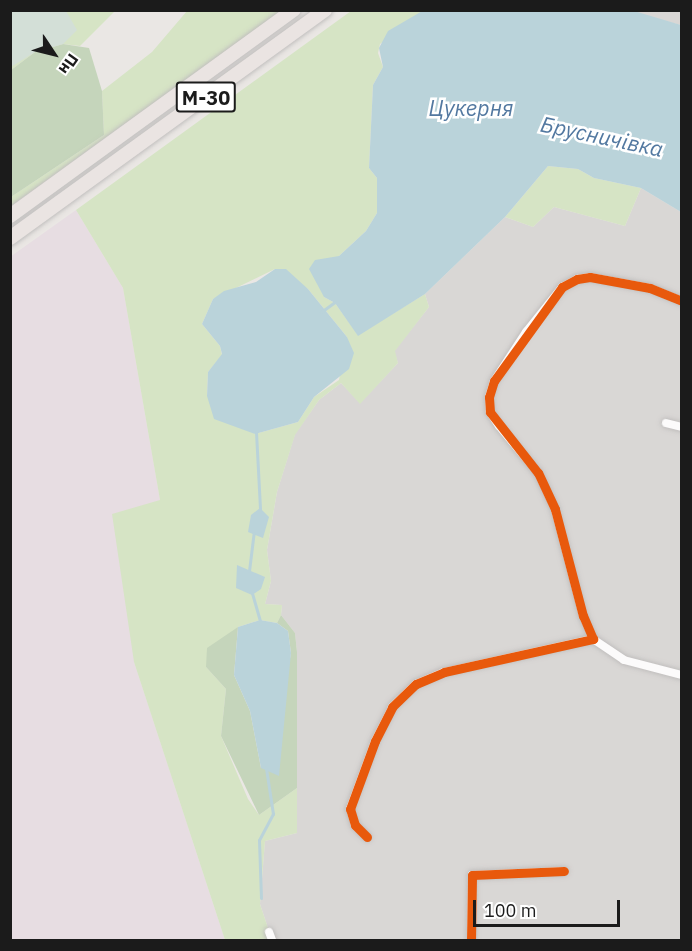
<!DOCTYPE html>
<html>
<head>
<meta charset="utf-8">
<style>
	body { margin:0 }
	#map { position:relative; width:692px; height:951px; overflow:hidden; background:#eae7e4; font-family:"IBM Plex Sans",sans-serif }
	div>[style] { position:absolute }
	.residential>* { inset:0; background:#d9d7d5 }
	.industrial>* { inset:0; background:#e7dde2 }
	.grass>* { inset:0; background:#d6e4c5 }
	.forest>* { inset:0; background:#c5d5bb }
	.wetland>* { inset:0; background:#d3dfd7 }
	.water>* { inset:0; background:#bad3da }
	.stream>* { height:3px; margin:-1.5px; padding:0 1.5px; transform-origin:1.5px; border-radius:1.5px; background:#bad3da }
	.roads { filter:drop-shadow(0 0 2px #c1bfbe) drop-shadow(0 0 2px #c1bfbe) }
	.minor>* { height:8px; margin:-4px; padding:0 4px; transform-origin:4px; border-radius:4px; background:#fcfbfb }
	.trunk>* { height:14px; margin:-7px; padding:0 7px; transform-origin:7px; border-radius:7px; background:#eae4e2 }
	.cycleway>* { height:9px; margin:-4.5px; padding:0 4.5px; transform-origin:4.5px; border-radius:4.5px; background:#e8590c }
	span { translate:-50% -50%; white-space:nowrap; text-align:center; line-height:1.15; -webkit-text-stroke:5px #fff; paint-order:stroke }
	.shield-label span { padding:2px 4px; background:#fff; border:2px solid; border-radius:4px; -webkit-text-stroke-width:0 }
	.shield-label { font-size:20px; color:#1b1b1b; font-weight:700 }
	.water-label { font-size:22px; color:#5278a0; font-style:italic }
	.frame { position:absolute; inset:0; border:12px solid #1b1b1b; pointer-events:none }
	.north { position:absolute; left:24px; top:24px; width:60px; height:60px; -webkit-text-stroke:4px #fff; paint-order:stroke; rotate:125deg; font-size:16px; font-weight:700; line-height:24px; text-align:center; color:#1b1b1b }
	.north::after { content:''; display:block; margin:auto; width:21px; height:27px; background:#1b1b1b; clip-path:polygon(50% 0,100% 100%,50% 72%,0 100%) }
	.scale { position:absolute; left:473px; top:900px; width:147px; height:27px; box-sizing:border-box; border:3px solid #1b1b1b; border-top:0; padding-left:8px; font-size:18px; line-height:21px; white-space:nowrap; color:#1b1b1b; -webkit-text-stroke:4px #fff; paint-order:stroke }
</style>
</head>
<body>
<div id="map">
	<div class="residential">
		<i style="clip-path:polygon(634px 11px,681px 11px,681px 25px,641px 15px)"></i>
		<i style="clip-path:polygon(641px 188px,681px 212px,681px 940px,272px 940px,260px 904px,265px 841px,297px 833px,297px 652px,295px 633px,281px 615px,282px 605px,265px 604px,271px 581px,267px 550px,277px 492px,295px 434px,319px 400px,341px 383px,360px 403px,398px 363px,394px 351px,429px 307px,425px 294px,505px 217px,533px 227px,554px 207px,625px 226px)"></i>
	</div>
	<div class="industrial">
		<i style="clip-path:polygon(76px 210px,123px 288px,160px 500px,134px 662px,225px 940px,11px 940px,10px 257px)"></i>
	</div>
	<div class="grass">
		<i style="clip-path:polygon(11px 11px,115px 11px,80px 46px,63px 44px,35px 52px,11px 70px)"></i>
		<i style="clip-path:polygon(187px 11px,281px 11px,11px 206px,11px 197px,104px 135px,102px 91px,152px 52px)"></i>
		<i style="clip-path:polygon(evenodd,351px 11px,424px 11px,380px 44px,378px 53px,383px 67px,373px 85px,369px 168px,377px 178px,377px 213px,366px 231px,339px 256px,324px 297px,335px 303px,358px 335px,425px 294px,429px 307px,395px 351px,398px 363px,360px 404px,341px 383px,319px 400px,295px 435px,277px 492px,267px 550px,271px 581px,265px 604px,282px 605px,281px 615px,277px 623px,260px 620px,238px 627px,206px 667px,226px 689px,221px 736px,248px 799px,259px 815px,297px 788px,297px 833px,265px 841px,260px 904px,272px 940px,225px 940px,134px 662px,112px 514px,160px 500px,123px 288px,76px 210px,351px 11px,275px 269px,308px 289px,347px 337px,339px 380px,314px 397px,298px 422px,255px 434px,207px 396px,208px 372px,222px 355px,220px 346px,202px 324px,213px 299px,275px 269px)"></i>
		<i style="clip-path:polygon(548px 166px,578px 169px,594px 178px,641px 188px,625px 226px,554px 207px,533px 227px,505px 217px)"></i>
	</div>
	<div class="forest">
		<i style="clip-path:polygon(63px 44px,89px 48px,102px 91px,104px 135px,11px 197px,11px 70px,35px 52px)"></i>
		<i style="clip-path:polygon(281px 615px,295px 633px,297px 652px,297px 788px,259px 815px,221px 736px,226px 689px,206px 667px,207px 648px,238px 627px,234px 675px,250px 711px,261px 768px,283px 700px,291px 653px,288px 631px,277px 623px)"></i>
	</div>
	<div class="wetland">
		<i style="clip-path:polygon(11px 10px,66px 11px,77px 30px,63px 44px,35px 52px,11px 67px)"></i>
	</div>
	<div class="water">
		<i style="clip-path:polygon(424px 10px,634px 11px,681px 25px,681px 212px,641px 188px,594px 178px,578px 169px,548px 166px,505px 217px,425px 294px,358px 336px,335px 303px,324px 297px,309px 269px,315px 260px,339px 256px,366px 231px,377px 213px,377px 178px,369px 168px,373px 85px,383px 67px,379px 48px,388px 31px)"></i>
		<i style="clip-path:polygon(275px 269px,286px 269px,308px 289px,347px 337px,354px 353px,349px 369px,314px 397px,298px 422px,255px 434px,214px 419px,207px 396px,208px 372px,222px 354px,220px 346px,202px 324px,213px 299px,224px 291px,256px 282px)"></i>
		<i style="clip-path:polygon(260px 508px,269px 517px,263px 538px,248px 532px,251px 515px)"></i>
		<i style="clip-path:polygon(237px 565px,265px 577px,261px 589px,252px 595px,236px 588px)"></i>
		<i style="clip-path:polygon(260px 620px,277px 623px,288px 631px,291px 653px,279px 776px,261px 768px,250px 711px,234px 675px,238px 627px)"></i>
	</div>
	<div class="stream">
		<i style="left:321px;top:312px;width:17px;rotate:-36deg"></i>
		<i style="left:256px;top:432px;width:77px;rotate:87deg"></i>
		<i style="left:249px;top:571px;width:38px;rotate:-83deg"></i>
		<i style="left:252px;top:593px;width:32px;rotate:74deg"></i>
		<i style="left:261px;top:898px;width:58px;rotate:-92deg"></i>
		<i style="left:259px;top:840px;width:30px;rotate:-62deg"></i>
		<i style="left:273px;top:814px;width:47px;rotate:-98.7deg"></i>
	</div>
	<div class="roads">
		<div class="minor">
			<i style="left:666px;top:423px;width:16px;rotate:14deg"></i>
			<i style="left:593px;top:639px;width:25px;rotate:-113deg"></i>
			<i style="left:583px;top:616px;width:111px;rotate:-104.7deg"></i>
			<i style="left:555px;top:509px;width:40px;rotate:-115deg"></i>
			<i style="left:538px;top:473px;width:61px;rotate:-129.7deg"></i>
			<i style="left:499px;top:426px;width:17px;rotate:-123deg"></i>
			<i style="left:490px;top:412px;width:15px;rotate:-94deg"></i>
			<i style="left:489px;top:397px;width:17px;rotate:-73deg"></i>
			<i style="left:494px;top:381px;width:59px;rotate:-56.9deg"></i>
			<i style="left:526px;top:332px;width:58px;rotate:-51.3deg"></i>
			<i style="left:562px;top:287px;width:17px;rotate:-28deg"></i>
			<i style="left:577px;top:279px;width:13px;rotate:-9deg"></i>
			<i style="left:590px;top:277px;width:61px;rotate:10.4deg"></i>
			<i style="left:650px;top:288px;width:35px;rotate:22deg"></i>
			<i style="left:593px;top:639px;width:37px;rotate:34deg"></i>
			<i style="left:624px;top:660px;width:60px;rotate:14.5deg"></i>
			<i style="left:367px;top:837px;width:17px;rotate:-135deg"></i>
			<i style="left:355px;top:825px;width:17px;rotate:-107deg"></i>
			<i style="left:350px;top:809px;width:72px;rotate:-69.8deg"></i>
			<i style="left:375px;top:741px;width:38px;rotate:-63deg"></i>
			<i style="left:392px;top:707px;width:33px;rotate:-44deg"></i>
			<i style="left:416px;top:684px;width:30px;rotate:-23deg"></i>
			<i style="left:444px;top:672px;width:153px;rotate:-12.5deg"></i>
			<i style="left:269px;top:932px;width:9px;rotate:69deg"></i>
			<i style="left:471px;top:940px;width:65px;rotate:-89.1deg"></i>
			<i style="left:472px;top:875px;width:92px;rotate:-2.5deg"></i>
		</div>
		<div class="trunk">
			<i style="left:10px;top:216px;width:351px;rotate:-36deg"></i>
			<i style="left:10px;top:238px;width:389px;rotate:-35.9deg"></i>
		</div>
	</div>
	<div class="cycleway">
		<i style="left:367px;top:837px;width:17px;rotate:-135deg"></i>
		<i style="left:355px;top:825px;width:17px;rotate:-107deg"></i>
		<i style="left:350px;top:809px;width:72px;rotate:-69.8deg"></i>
		<i style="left:375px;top:741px;width:38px;rotate:-63deg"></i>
		<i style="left:392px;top:707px;width:33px;rotate:-44deg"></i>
		<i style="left:416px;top:684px;width:30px;rotate:-23deg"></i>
		<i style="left:444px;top:672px;width:153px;rotate:-12.5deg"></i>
		<i style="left:593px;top:639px;width:25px;rotate:-113deg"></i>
		<i style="left:583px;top:616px;width:111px;rotate:-104.7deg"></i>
		<i style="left:555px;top:509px;width:40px;rotate:-115deg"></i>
		<i style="left:538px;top:473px;width:78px;rotate:-128.2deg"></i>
		<i style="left:490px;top:412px;width:15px;rotate:-94deg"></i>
		<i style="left:489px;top:397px;width:17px;rotate:-73deg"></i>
		<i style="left:494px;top:381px;width:116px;rotate:-54.1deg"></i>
		<i style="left:562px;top:287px;width:17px;rotate:-28deg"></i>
		<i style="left:577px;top:279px;width:13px;rotate:-9deg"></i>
		<i style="left:590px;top:277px;width:61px;rotate:10.4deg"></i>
		<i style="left:650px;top:288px;width:35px;rotate:22deg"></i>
		<i style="left:471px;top:940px;width:65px;rotate:-89.1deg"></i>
		<i style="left:472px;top:875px;width:92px;rotate:-2.5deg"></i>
	</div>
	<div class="shield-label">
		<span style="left:206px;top:97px">М-30</span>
	</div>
	<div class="water-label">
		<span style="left:471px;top:108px">Цукерня</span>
		<span style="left:602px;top:136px;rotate:12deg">Брусничівка</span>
	</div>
	<div class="frame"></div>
	<div class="north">Пн</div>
	<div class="scale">100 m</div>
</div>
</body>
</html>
